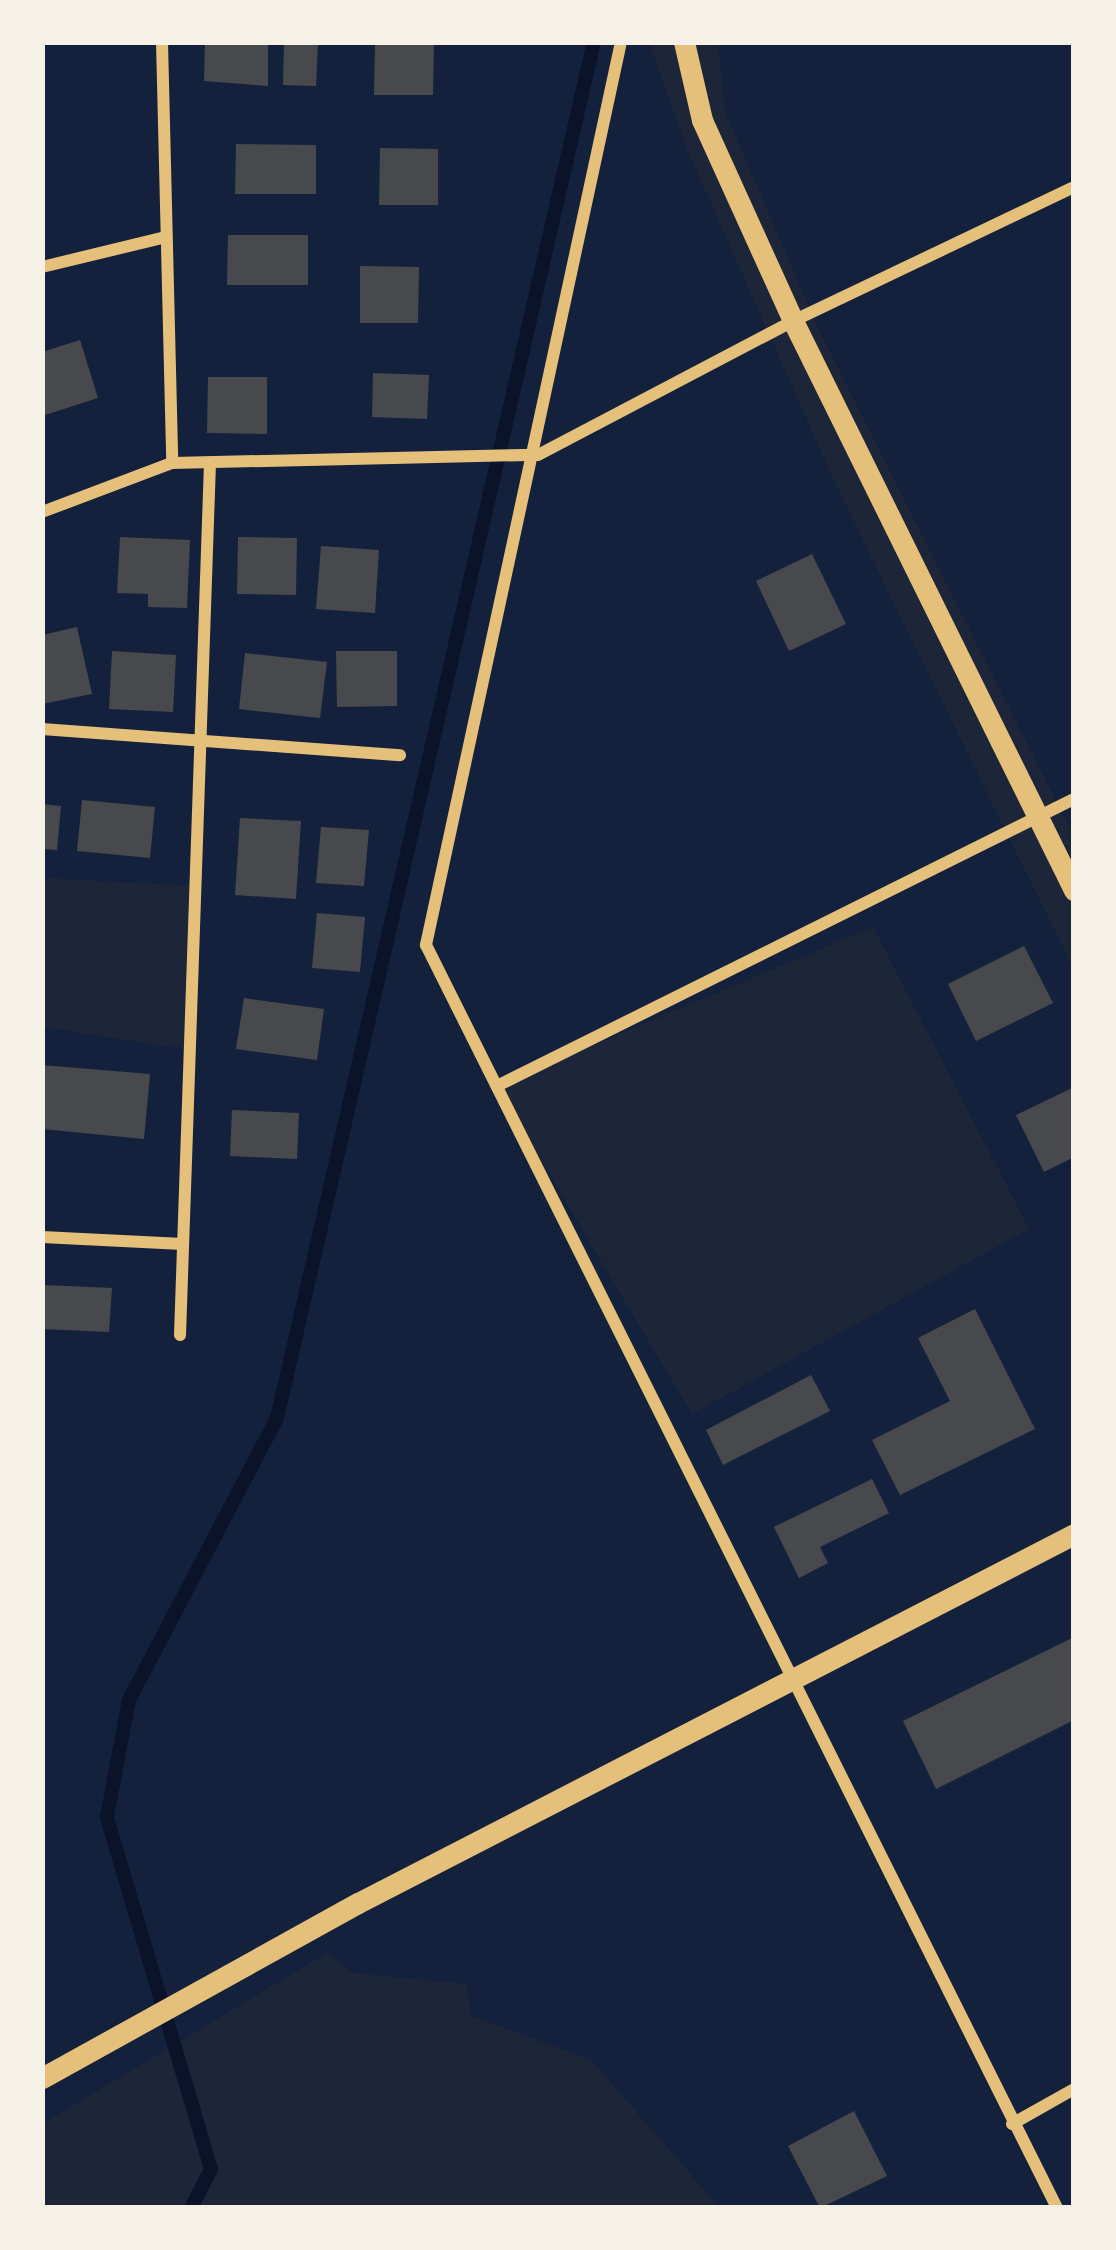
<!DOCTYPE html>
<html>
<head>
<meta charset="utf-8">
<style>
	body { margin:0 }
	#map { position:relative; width:1116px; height:2250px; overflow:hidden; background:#14213d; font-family:"Golos Text",sans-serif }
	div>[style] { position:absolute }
	.green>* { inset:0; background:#1d2539 }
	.stream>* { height:14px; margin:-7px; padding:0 7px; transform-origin:7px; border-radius:7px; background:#0b132b }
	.building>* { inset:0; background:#48494c }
	.minor>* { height:12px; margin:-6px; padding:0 6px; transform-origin:6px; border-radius:6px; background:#e5c07b }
	.tertiary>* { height:21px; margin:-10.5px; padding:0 10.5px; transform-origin:10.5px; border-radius:10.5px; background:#e5c07b }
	span { translate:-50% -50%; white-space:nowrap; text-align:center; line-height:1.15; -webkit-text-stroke:10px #f6f1e7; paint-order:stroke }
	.frame { position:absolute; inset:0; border:45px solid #f6f1e7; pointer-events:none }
</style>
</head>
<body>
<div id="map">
	<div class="green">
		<i style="clip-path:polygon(649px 42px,718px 42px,725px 112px,819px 330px,1074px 837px,1074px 970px,835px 483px,687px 149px)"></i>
		<i style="clip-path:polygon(42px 878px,195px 886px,190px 1050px,42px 1027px)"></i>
		<i style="clip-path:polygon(873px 927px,1029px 1229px,692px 1414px,497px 1086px)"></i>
		<i style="clip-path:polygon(327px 1953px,352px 1973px,467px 1984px,470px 2015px,591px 2060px,720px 2208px,42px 2208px,42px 2124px)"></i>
	</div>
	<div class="stream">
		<i style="left:191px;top:2208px;width:44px;rotate:-62.9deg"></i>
		<i style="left:211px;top:2169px;width:367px;rotate:-106.5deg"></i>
		<i style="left:107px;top:1817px;width:119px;rotate:-79.4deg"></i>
		<i style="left:129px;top:1700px;width:318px;rotate:-62.3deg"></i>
		<i style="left:277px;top:1418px;width:1412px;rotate:-77.03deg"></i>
	</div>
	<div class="building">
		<i style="clip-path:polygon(205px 42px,268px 42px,268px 86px,204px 81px)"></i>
		<i style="clip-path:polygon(284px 42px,318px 42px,316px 86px,283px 85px)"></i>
		<i style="clip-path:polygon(375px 42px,434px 42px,433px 95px,374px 95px)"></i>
		<i style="clip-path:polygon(236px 144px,316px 145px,316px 194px,235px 194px)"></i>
		<i style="clip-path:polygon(380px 148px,438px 149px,438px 205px,379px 205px)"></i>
		<i style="clip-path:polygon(228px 235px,308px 235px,308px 285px,227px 285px)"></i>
		<i style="clip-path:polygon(360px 266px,419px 267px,418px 323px,360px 323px)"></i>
		<i style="clip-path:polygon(80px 340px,98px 398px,42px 416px,42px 352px)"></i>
		<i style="clip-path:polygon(373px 373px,429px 375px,427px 419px,372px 417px)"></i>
		<i style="clip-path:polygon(208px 377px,267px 377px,267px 434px,207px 433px)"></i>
		<i style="clip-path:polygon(120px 537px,190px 540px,187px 608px,148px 607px,148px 594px,117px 593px)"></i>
		<i style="clip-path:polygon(238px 537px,297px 538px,296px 595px,237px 594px)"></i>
		<i style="clip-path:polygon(321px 546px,379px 550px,375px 613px,316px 609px)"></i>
		<i style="clip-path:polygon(812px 554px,846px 624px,789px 651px,756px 581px)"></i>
		<i style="clip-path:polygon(77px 627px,92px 694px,42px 704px,42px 635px)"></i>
		<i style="clip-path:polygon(112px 651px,176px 655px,173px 712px,109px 709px)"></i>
		<i style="clip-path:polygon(336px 651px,397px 651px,397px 706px,337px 707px)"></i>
		<i style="clip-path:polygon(245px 653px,327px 662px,320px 718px,239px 709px)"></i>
		<i style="clip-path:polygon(82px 800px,155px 807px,150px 858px,77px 851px)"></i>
		<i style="clip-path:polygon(42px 804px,61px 806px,57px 850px,42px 849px)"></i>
		<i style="clip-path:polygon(240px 818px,301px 821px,296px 899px,235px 895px)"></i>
		<i style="clip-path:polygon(321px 827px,369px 830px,364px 886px,316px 883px)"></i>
		<i style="clip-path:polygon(317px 913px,365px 917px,360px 972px,312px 968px)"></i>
		<i style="clip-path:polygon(1024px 946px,1053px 1003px,976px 1041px,948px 984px)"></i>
		<i style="clip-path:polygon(244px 998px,324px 1009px,317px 1060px,236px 1049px)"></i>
		<i style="clip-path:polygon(42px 1065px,150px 1074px,144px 1139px,42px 1129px)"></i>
		<i style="clip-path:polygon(1074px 1087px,1074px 1157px,1044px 1172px,1016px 1115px)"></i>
		<i style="clip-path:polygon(232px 1110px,299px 1113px,297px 1159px,230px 1156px)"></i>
		<i style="clip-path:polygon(44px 1285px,112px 1288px,109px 1332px,42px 1329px)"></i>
		<i style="clip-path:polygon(975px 1309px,1035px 1429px,900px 1495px,872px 1440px,950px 1401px,918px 1338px)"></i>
		<i style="clip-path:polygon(811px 1375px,830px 1411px,723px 1465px,706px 1430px)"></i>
		<i style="clip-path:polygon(872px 1479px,889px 1513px,820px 1547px,828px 1563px,799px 1578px,774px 1527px)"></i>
		<i style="clip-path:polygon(1074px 1637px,1074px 1720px,936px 1789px,903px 1721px)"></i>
		<i style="clip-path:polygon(854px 2111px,887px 2176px,820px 2208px,788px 2146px)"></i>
	</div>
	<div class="minor">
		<i style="left:162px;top:42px;width:421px;rotate:88.6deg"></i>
		<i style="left:621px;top:42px;width:924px;rotate:102.19deg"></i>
		<i style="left:426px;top:945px;width:1412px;rotate:63.45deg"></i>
		<i style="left:42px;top:267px;width:128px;rotate:-13.6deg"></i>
		<i style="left:42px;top:512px;width:139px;rotate:-20.7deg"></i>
		<i style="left:172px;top:463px;width:366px;rotate:-1.3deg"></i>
		<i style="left:538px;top:455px;width:288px;rotate:-27.7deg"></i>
		<i style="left:793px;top:321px;width:311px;rotate:-25.5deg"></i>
		<i style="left:42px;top:729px;width:359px;rotate:4.2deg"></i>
		<i style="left:497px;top:1086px;width:644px;rotate:-26.45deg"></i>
		<i style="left:42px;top:1237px;width:141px;rotate:2.8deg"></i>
		<i style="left:180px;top:1335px;width:873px;rotate:-88.03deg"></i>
		<i style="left:1012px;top:2124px;width:71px;rotate:-29.4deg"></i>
	</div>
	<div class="tertiary">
		<i style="left:684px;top:42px;width:80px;rotate:77deg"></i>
		<i style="left:702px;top:120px;width:221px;rotate:65.6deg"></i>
		<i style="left:793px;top:321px;width:635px;rotate:63.72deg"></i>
		<i style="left:42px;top:2078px;width:361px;rotate:-29deg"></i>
		<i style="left:358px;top:1903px;width:805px;rotate:-27.26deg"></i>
	</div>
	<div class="frame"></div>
</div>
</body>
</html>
